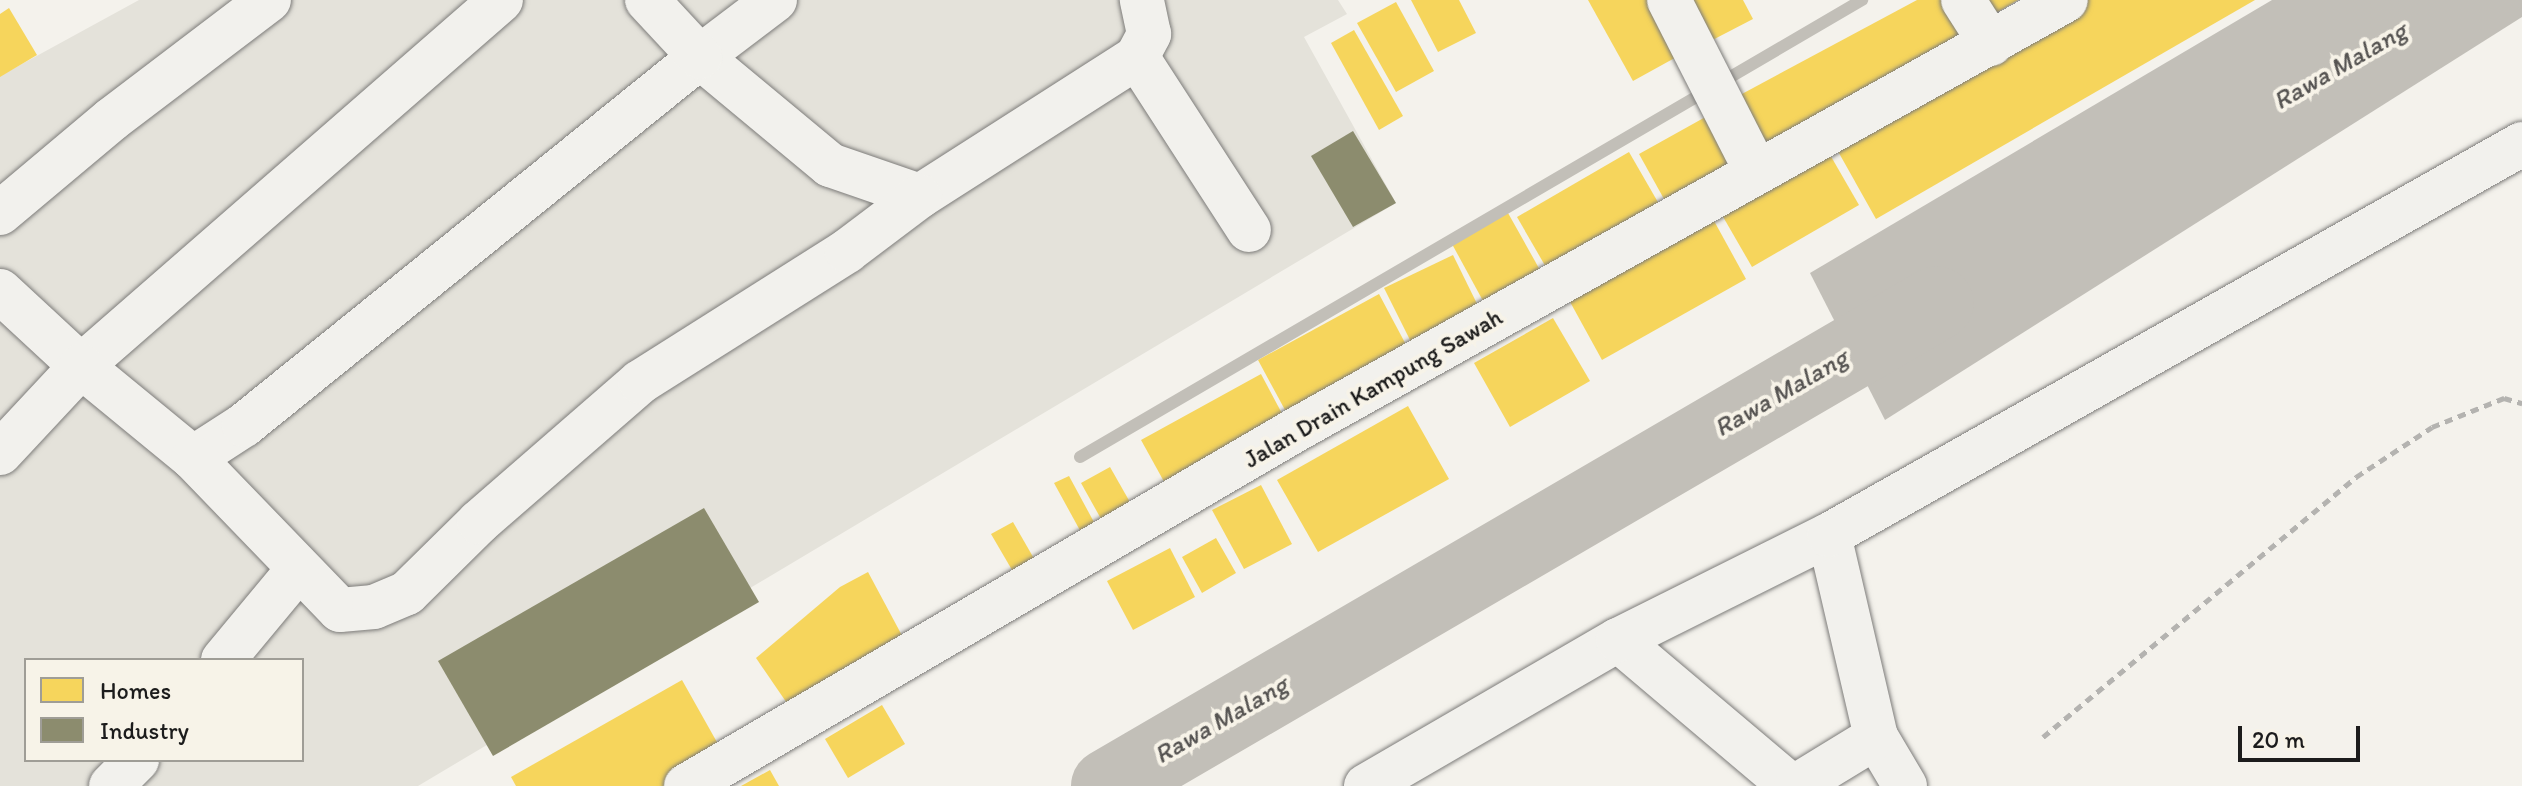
<!DOCTYPE html>
<html>
<head>
<meta charset="utf-8">
<style>
	body { margin:0 }
	#map { position:relative; width:2522px; height:786px; overflow:hidden; background:#f4f2ec; font-family:Itim,sans-serif }
	div>[style] { position:absolute }
	.built>* { inset:0; background:#e4e2da }
	.water>* { inset:0; background:#c2bfb8 }
	.homes>* { inset:0; background:#f6d55c }
	.industry>* { inset:0; background:#8c8c6e }
	.stream>* { height:12px; margin:-6px; padding:0 6px; transform-origin:6px; border-radius:6px; background:#c2bfb8 }
	.river>* { height:74px; margin:-37px; padding:0 37px; transform-origin:37px; border-radius:37px; background:#c2bfb8 }
	.path>* { height:5px; margin-top:-2.5px; transform-origin:0; background:repeating-linear-gradient(90deg,#b4b3b0 0 8px,transparent 0 14px) }
	.roads { filter:drop-shadow(0 0 2px #7d7c7a) drop-shadow(0 0 2px #7d7c7a) }
	.minor>* { height:44px; margin:-22px; padding:0 22px; transform-origin:22px; border-radius:22px; background:#f2f1ed }
	span { translate:-50% -50%; white-space:nowrap; text-align:center; line-height:1.15; -webkit-text-stroke:8px #f7f3e8; paint-order:stroke }
	.street-label { font-size:24px; color:#1c1c1c }
	.water-label { font-size:26px; color:#565452; font-style:italic }
	.legend { position:absolute; left:24px; top:658px; width:280px; height:104px; box-sizing:border-box; background:#f7f3e8; border:2px solid #9f9d96; margin:0; padding:10px 14px; list-style:none; font-size:24px; color:#1c1c1c }
	.legend li { display:flex; align-items:center; gap:16px; height:40px }
	.legend b { width:40px; border:2px solid #9f9d96 }
	.scale { position:absolute; left:2238px; top:726px; width:122px; height:36px; box-sizing:border-box; border:4px solid #1c1c1c; border-top:0; padding-left:10px; font-size:24px; line-height:28px; white-space:nowrap; color:#1c1c1c; -webkit-text-stroke:6px #f7f3e8; paint-order:stroke }
</style>
</head>
<body>
<div id="map">
	<div class="built">
		<i style="clip-path:polygon(evenodd,139px 0,1338px 0,1347px 14px,1304px 37px,1396px 203px,418px 786px,0 786px,0 76px,139px 0,26px 660px,302px 660px,302px 760px,26px 760px,26px 660px)"></i>
	</div>
	<div class="water">
		<i style="clip-path:polygon(2272px 0,2522px 0,2522px 17px,1885px 420px,1810px 273px)"></i>
	</div>
	<div class="homes">
		<i style="clip-path:polygon(1411px 0,1459px 0,1476px 33px,1438px 52px)"></i>
		<i style="clip-path:polygon(1588px 0,1663px 0,1691px 49px,1633px 81px)"></i>
		<i style="clip-path:polygon(1675px 0,1743px 0,1753px 19px,1699px 47px)"></i>
		<i style="clip-path:polygon(1917px 0,1960px 0,1978px 32px,1754px 152px,1727px 102px)"></i>
		<i style="clip-path:polygon(1988px 0,2018px 0,1996px 13px)"></i>
		<i style="clip-path:polygon(2088px 0,2255px 0,1876px 219px,1835px 146px)"></i>
		<i style="clip-path:polygon(1396px 2px,1434px 71px,1396px 92px,1357px 23px)"></i>
		<i style="clip-path:polygon(9px 8px,37px 55px,0 77px,0 14px)"></i>
		<i style="clip-path:polygon(1354px 30px,1403px 116px,1379px 130px,1331px 43px)"></i>
		<i style="clip-path:polygon(1718px 110px,1748px 164px,1669px 208px,1639px 154px)"></i>
		<i style="clip-path:polygon(1629px 152px,1659px 204px,1547px 269px,1517px 217px)"></i>
		<i style="clip-path:polygon(1829px 153px,1859px 205px,1752px 267px,1722px 215px)"></i>
		<i style="clip-path:polygon(1508px 213px,1545px 279px,1488px 310px,1452px 244px)"></i>
		<i style="clip-path:polygon(1713px 219px,1746px 279px,1602px 360px,1569px 300px)"></i>
		<i style="clip-path:polygon(1453px 255px,1484px 318px,1416px 352px,1384px 288px)"></i>
		<i style="clip-path:polygon(1379px 294px,1412px 356px,1291px 421px,1258px 360px)"></i>
		<i style="clip-path:polygon(1553px 318px,1590px 381px,1510px 427px,1474px 363px)"></i>
		<i style="clip-path:polygon(1261px 374px,1286px 421px,1167px 487px,1141px 440px)"></i>
		<i style="clip-path:polygon(1408px 406px,1449px 479px,1318px 552px,1277px 480px)"></i>
		<i style="clip-path:polygon(1110px 467px,1139px 518px,1110px 535px,1081px 483px)"></i>
		<i style="clip-path:polygon(1069px 476px,1102px 537px,1088px 545px,1054px 483px)"></i>
		<i style="clip-path:polygon(1261px 485px,1292px 544px,1244px 569px,1212px 510px)"></i>
		<i style="clip-path:polygon(1013px 522px,1040px 569px,1019px 582px,991px 534px)"></i>
		<i style="clip-path:polygon(1216px 538px,1236px 573px,1202px 593px,1182px 557px)"></i>
		<i style="clip-path:polygon(1170px 548px,1195px 597px,1133px 630px,1107px 581px)"></i>
		<i style="clip-path:polygon(868px 572px,906px 643px,791px 709px,756px 658px,840px 587px)"></i>
		<i style="clip-path:polygon(682px 680px,727px 760px,682px 786px,516px 786px,511px 777px)"></i>
		<i style="clip-path:polygon(882px 705px,905px 744px,848px 778px,825px 739px)"></i>
		<i style="clip-path:polygon(770px 770px,779px 786px,741px 786px)"></i>
	</div>
	<div class="industry">
		<i style="clip-path:polygon(1353px 131px,1396px 203px,1353px 227px,1311px 156px)"></i>
		<i style="clip-path:polygon(704px 508px,759px 602px,493px 756px,438px 661px)"></i>
	</div>
	<div class="stream">
		<i style="left:1080px;top:457px;width:906px;rotate:-30.3deg"></i>
	</div>
	<div class="river">
		<i style="left:1108px;top:786px;width:959px;rotate:-30.23deg"></i>
	</div>
	<div class="path">
		<i style="left:2043px;top:737px;width:407px;rotate:-39.7deg"></i>
		<i style="left:2356px;top:477px;width:91px;rotate:-33.3deg"></i>
		<i style="left:2432px;top:427px;width:78px;rotate:-21.9deg"></i>
		<i style="left:2504px;top:398px;width:19px;rotate:16deg"></i>
	</div>
	<div class="roads">
		<div class="minor">
			<i style="left:775px;top:0;width:94px;rotate:142.8deg"></i>
			<i style="left:700px;top:57px;width:169px;rotate:39.7deg"></i>
			<i style="left:830px;top:165px;width:95px;rotate:19deg"></i>
			<i style="left:920px;top:196px;width:258px;rotate:-32.6deg"></i>
			<i style="left:1137px;top:57px;width:26px;rotate:-62deg"></i>
			<i style="left:1149px;top:34px;width:35px;rotate:-102deg"></i>
			<i style="left:1669px;top:0;width:192px;rotate:63deg"></i>
			<i style="left:1963px;top:0;width:52px;rotate:57.5deg"></i>
			<i style="left:1137px;top:57px;width:206px;rotate:57.1deg"></i>
			<i style="left:0;top:213px;width:146px;rotate:-40deg"></i>
			<i style="left:112px;top:119px;width:197px;rotate:-37.2deg"></i>
			<i style="left:0;top:291px;width:110px;rotate:42.8deg"></i>
			<i style="left:81px;top:366px;width:557px;rotate:-41.07deg"></i>
			<i style="left:0;top:453px;width:119px;rotate:-47deg"></i>
			<i style="left:81px;top:366px;width:145px;rotate:39.4deg"></i>
			<i style="left:193px;top:458px;width:61px;rotate:-32.9deg"></i>
			<i style="left:244px;top:425px;width:586px;rotate:-38.9deg"></i>
			<i style="left:700px;top:57px;width:78px;rotate:-132.9deg"></i>
			<i style="left:193px;top:458px;width:211px;rotate:46deg"></i>
			<i style="left:340px;top:610px;width:34px;rotate:-5deg"></i>
			<i style="left:374px;top:607px;width:36px;rotate:-23deg"></i>
			<i style="left:407px;top:593px;width:101px;rotate:-44.6deg"></i>
			<i style="left:479px;top:522px;width:213px;rotate:-41deg"></i>
			<i style="left:640px;top:382px;width:245px;rotate:-32.3deg"></i>
			<i style="left:847px;top:251px;width:91px;rotate:-37deg"></i>
			<i style="left:1829px;top:535px;width:207px;rotate:76.9deg"></i>
			<i style="left:1876px;top:737px;width:57px;rotate:59.4deg"></i>
			<i style="left:1618px;top:640px;width:226px;rotate:40.2deg"></i>
			<i style="left:223px;top:660px;width:116px;rotate:-50.3deg"></i>
			<i style="left:111px;top:786px;width:37px;rotate:-45deg"></i>
			<i style="left:686px;top:786px;width:710px;rotate:-30.29deg"></i>
			<i style="left:1299px;top:428px;width:878px;rotate:-29.16deg"></i>
			<i style="left:1366px;top:786px;width:291px;rotate:-30.1deg"></i>
			<i style="left:1618px;top:640px;width:236px;rotate:-26.5deg"></i>
			<i style="left:1829px;top:535px;width:796px;rotate:-29.43deg"></i>
			<i style="left:1796px;top:786px;width:94px;rotate:-31.5deg"></i>
		</div>
	</div>
	<div class="street-label">
		<span style="left:1373px;top:388px;rotate:-30deg">Jalan Drain Kampung Sawah</span>
	</div>
	<div class="water-label">
		<span style="left:2340px;top:66px;rotate:-30deg">Rawa Malang</span>
		<span style="left:1781px;top:393px;rotate:-30deg">Rawa Malang</span>
		<span style="left:1221px;top:720px;rotate:-30deg">Rawa Malang</span>
	</div>
	<ul class="legend">
	<li><b style="height:22px;background:#f6d55c"></b>Homes</li>
	<li><b style="height:22px;background:#8c8c6e"></b>Industry</li>
	</ul>
	<div class="scale">20 m</div>
</div>
</body>
</html>
